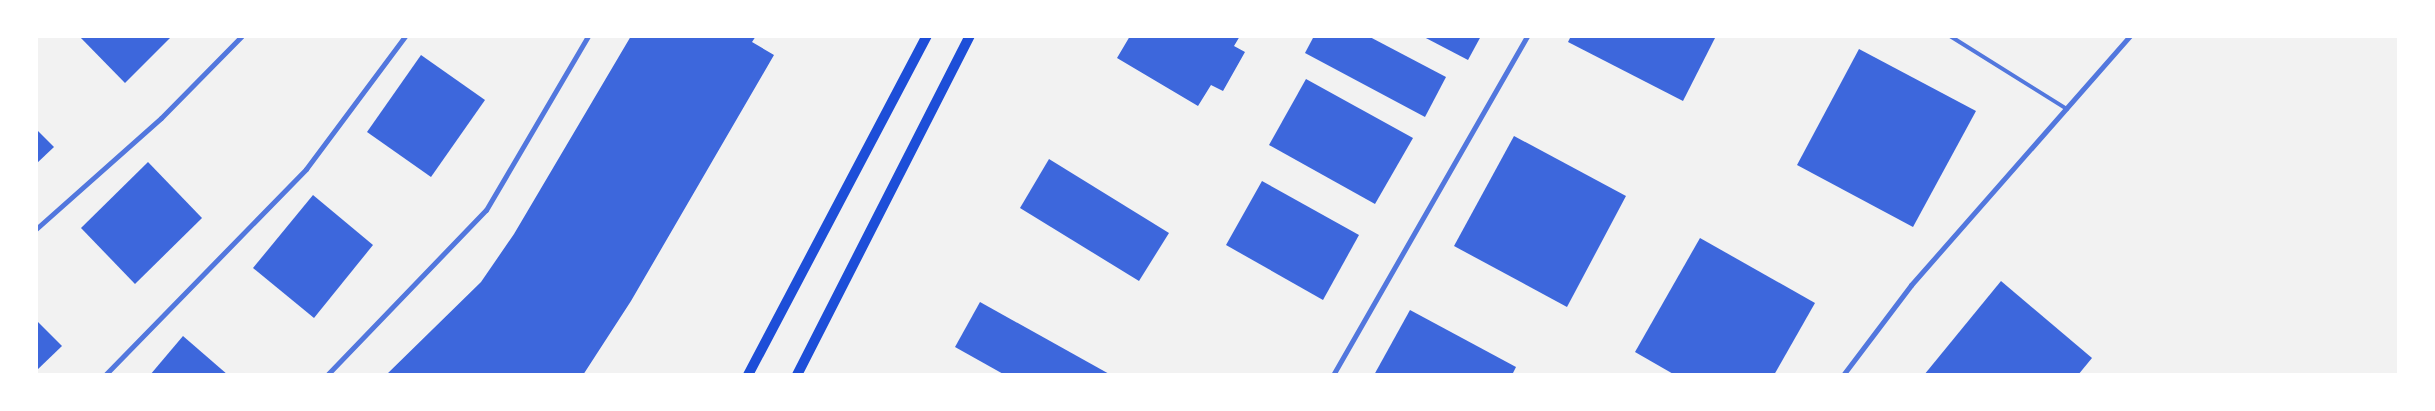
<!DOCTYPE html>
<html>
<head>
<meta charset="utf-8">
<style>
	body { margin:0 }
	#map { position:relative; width:2435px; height:411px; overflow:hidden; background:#f2f2f2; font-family:"DejaVu Sans",sans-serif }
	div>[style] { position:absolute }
	.building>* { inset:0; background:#3d67dc }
	.service>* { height:4px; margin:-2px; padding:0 2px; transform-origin:2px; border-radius:2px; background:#5277de }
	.minor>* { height:5px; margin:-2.5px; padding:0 2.5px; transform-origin:2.5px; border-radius:2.5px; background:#5277de }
	.secondary>* { height:10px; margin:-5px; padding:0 5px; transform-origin:5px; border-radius:5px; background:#1d4ed8 }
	span { translate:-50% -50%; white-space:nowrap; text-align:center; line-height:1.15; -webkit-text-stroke:4px #fff; paint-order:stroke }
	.frame { position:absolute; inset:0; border:38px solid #fff; pointer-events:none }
</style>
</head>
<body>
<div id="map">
	<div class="building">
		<i style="clip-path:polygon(79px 36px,172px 36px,125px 83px)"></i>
		<i style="clip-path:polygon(631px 36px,756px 36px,752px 42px,774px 55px,631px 301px,583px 375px,386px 375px,481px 282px,514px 234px)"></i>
		<i style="clip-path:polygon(1130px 36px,1240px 36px,1234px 46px,1245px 52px,1223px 91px,1211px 85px,1198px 106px,1117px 58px)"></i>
		<i style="clip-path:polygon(1314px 36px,1368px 36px,1446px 77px,1425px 117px,1305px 53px)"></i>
		<i style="clip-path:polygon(1422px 36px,1481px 36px,1468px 60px)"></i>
		<i style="clip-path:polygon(1571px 36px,1716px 36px,1683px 101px,1568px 42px)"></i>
		<i style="clip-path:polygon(1859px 49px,1976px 111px,1913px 227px,1797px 165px)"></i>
		<i style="clip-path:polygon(421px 55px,485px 100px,431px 177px,367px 132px)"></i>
		<i style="clip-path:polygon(1306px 79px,1413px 138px,1375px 204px,1269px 145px)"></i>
		<i style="clip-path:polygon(36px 129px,54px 147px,36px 164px)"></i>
		<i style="clip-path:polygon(1514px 136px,1626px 196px,1567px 307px,1454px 246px)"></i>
		<i style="clip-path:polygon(1049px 159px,1169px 233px,1139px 281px,1020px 208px)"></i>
		<i style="clip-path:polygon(148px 162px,202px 218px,135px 284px,81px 228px)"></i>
		<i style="clip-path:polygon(1262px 181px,1359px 235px,1323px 300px,1226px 245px)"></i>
		<i style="clip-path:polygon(313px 195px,373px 245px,314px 318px,253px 268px)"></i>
		<i style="clip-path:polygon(1700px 238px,1815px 303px,1774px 375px,1675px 375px,1635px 352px)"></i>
		<i style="clip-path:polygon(2001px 281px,2092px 358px,2078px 375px,1924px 375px)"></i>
		<i style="clip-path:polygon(980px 302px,1111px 375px,1005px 375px,955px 347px)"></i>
		<i style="clip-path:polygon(1410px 310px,1516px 367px,1512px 375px,1374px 375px)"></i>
		<i style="clip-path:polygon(36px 320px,62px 346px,36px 371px)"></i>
		<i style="clip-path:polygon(183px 336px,228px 375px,150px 375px)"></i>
	</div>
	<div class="service">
		<i style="left:1950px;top:36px;width:138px;rotate:32deg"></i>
	</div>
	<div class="minor">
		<i style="left:36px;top:229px;width:167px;rotate:-41.6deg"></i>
		<i style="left:161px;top:118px;width:115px;rotate:-45.4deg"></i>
		<i style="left:105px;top:375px;width:288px;rotate:-45.7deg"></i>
		<i style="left:306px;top:169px;width:166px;rotate:-53.3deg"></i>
		<i style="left:327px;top:375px;width:229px;rotate:-46.1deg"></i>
		<i style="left:486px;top:210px;width:202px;rotate:-59.6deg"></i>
		<i style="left:1333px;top:375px;width:391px;rotate:-60.2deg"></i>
		<i style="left:1843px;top:375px;width:113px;rotate:-52.9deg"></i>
		<i style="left:1911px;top:285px;width:332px;rotate:-48.7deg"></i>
	</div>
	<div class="secondary">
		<i style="left:748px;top:375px;width:383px;rotate:-62.2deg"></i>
		<i style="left:797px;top:375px;width:381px;rotate:-63deg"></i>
	</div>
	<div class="frame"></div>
</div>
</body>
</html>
